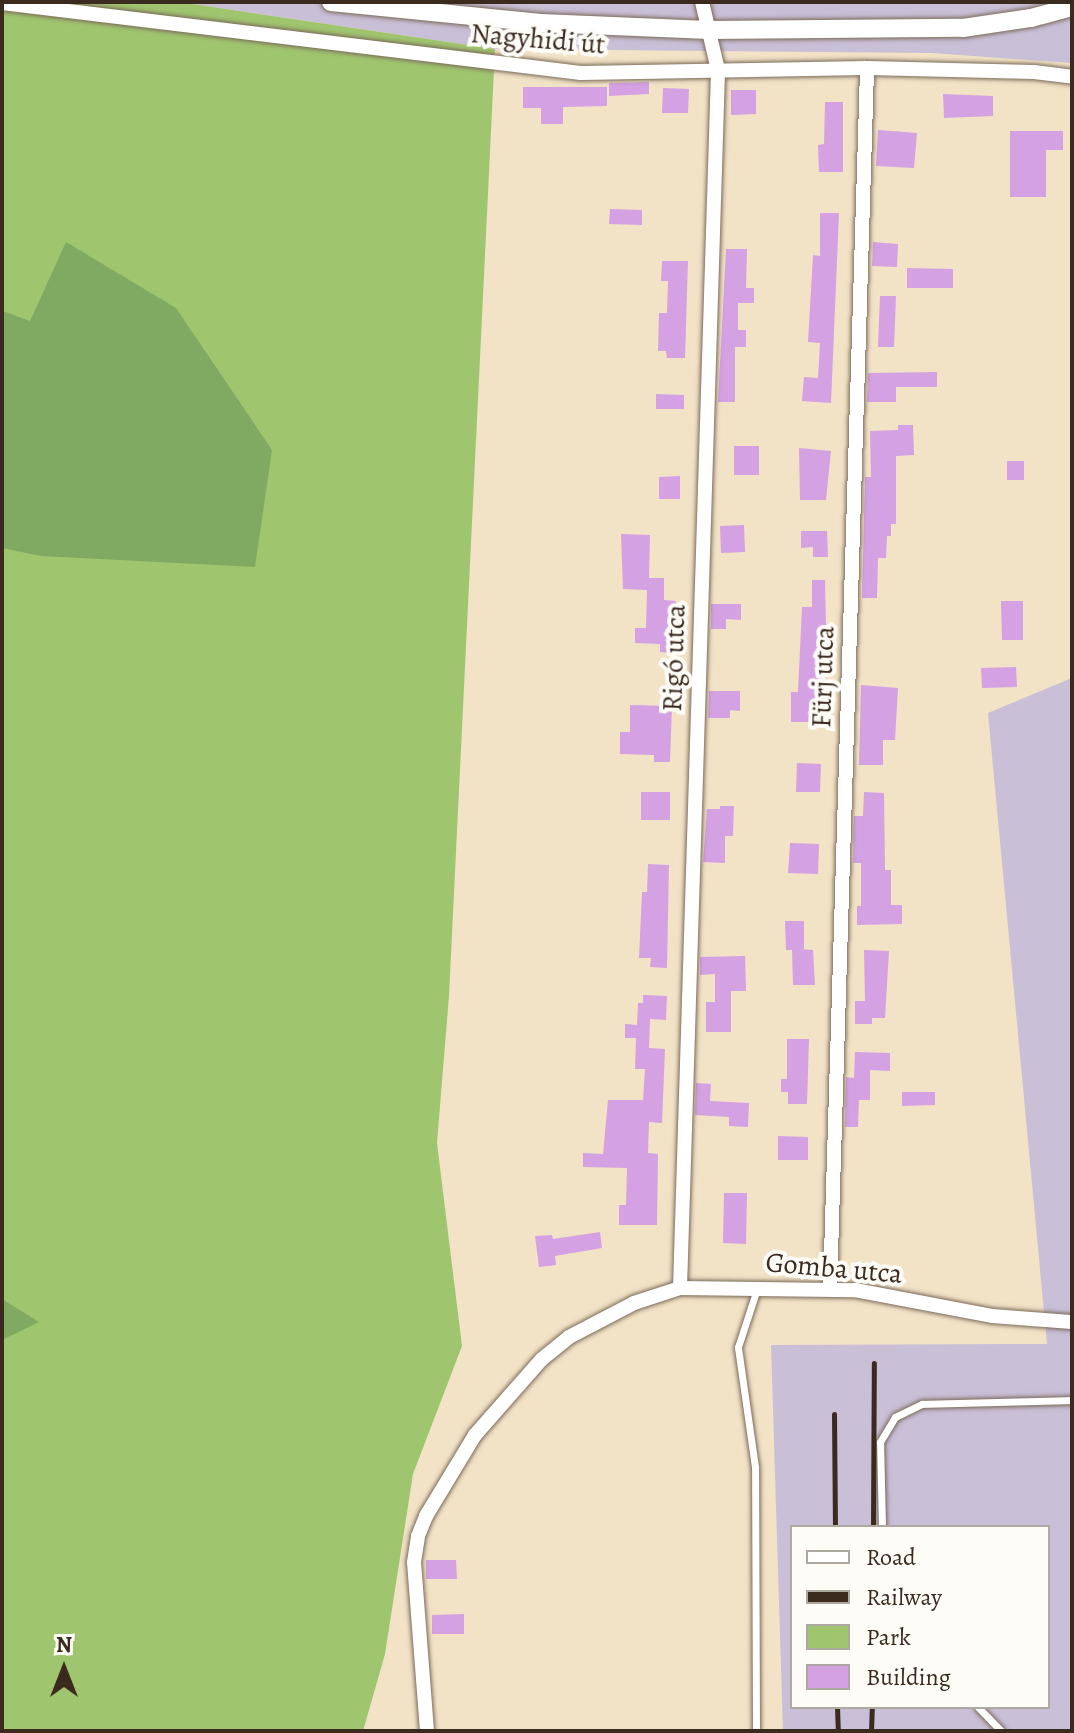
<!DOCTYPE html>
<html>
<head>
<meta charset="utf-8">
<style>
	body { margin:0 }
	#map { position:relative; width:1074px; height:1733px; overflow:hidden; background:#f2e2c6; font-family:Alegreya,serif }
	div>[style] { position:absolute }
	.industrial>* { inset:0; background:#c9bfd7 }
	.green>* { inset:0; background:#a0c56f }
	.forest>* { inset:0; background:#80aa62 }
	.building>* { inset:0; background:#d4a1e3 }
	.roads { filter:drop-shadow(0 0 2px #7b6a59) drop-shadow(0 0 2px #7b6a59) }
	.service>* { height:7px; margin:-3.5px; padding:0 3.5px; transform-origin:3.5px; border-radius:3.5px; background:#fff }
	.minor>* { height:14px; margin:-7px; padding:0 7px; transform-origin:7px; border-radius:7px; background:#fff }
	.tertiary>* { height:18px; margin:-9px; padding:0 9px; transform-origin:9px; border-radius:9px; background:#fff }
	.rail>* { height:5px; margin:-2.5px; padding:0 2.5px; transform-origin:2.5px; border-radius:2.5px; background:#3b2a1e }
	span { translate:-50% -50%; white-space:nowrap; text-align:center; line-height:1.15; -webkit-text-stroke:8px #fdfcf7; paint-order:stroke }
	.street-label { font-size:28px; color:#3b2a1e }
	.frame { position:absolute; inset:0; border:4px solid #3b2a1e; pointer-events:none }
	.legend { position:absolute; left:790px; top:1525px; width:260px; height:184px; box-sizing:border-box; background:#fdfcf7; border:2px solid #afa8a0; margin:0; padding:10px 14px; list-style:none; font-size:24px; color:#3b2a1e }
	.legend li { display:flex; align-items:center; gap:16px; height:40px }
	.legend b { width:40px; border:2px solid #afa8a0 }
	.north { position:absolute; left:24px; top:1629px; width:80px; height:80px; -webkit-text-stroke:6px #fdfcf7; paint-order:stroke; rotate:0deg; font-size:22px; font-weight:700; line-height:32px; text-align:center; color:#3b2a1e }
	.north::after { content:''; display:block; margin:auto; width:28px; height:36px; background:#3b2a1e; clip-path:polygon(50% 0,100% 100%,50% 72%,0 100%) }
</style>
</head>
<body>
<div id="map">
	<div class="industrial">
		<i style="clip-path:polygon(179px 2px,1072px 2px,1072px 63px,932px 53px,495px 49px)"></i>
		<i style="clip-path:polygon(evenodd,1072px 678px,1072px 1731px,783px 1731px,771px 1345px,1047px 1344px,988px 713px,1072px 678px,792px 1527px,1048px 1527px,1048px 1707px,792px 1707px,792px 1527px)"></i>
	</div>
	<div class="green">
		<i style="clip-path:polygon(2px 2px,179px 2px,495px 49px,449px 996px,437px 1143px,462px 1346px,413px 1474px,385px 1654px,363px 1731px,2px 1731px)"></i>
	</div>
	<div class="forest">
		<i style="clip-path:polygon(66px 242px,176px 308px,272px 450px,255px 567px,41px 556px,2px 548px,2px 304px,3px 311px,30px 321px)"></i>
		<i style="clip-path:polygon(2px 1299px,39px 1322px,2px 1340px)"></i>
	</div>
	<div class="building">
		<i style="clip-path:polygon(649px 82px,649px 94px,609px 96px,609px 83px)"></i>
		<i style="clip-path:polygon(523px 87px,607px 87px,607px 106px,563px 107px,563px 124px,541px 124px,541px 108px,523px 108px)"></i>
		<i style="clip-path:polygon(663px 88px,689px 89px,688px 113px,662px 113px)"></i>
		<i style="clip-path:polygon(731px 90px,756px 90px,756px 114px,731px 115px)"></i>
		<i style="clip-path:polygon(943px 94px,993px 96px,993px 116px,944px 118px)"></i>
		<i style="clip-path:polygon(825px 102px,843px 102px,843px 172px,819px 172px,818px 145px,824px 144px)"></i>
		<i style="clip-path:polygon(878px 130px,917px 133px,914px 168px,876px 166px)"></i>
		<i style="clip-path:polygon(1010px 131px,1063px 131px,1063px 150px,1046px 150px,1046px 197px,1010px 197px)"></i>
		<i style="clip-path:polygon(610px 209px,642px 210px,642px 225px,609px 224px)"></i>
		<i style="clip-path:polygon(820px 213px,839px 213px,831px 403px,802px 401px,804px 377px,818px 378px,820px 343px,808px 342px,813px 255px,820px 256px)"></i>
		<i style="clip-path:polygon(873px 242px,898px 244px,897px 267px,872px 266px)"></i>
		<i style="clip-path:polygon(726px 249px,747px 249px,746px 288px,754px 288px,754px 303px,738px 303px,738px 330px,746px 330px,746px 347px,735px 347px,735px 402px,718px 402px)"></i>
		<i style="clip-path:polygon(662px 261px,688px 261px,685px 358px,667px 358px,666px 351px,658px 351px,659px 313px,667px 313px,668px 281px,661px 281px)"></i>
		<i style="clip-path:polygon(907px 268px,953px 269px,953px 288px,907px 288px)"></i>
		<i style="clip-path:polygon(880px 296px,896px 296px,894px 347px,878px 347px)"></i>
		<i style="clip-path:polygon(937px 372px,937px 387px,896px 387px,896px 402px,867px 402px,868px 373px)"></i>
		<i style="clip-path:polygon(656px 394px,684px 395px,684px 409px,656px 409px)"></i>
		<i style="clip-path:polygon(898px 425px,913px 425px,914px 455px,896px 456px,896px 524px,891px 524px,891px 536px,887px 536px,886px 558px,878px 558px,877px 598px,862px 598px,865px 477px,871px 477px,870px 431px,898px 430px)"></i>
		<i style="clip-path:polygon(734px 446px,759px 446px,759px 475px,734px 475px)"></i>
		<i style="clip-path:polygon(799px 448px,831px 451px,826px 500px,800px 500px)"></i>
		<i style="clip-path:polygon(1007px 461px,1024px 461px,1024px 480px,1007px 480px)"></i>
		<i style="clip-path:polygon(680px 476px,680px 499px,659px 499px,659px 477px)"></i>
		<i style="clip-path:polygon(744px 525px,745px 552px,721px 553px,720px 526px)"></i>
		<i style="clip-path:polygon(801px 531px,827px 531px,828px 557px,813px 557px,813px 547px,801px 548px)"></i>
		<i style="clip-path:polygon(621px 534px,650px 535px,649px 578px,664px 578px,664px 600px,676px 601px,675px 653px,660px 652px,660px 644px,635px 643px,635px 628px,646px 628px,647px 590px,623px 589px)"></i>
		<i style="clip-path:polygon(812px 580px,825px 580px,827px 670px,823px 670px,823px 722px,791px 722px,791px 692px,798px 692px,802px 607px,812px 607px)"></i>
		<i style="clip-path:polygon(1001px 601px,1023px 601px,1023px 640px,1002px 640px)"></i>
		<i style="clip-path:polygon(711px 604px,741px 604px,741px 620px,726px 619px,726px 629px,711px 629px)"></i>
		<i style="clip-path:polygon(1016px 667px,1017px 687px,982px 688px,981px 668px)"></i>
		<i style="clip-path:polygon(861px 685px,898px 688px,895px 740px,883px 740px,883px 765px,859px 765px)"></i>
		<i style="clip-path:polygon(709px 691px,740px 691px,740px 711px,730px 710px,730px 718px,708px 718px)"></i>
		<i style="clip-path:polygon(630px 705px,672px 706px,670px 762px,654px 762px,654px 755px,620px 754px,620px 732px,630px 732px)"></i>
		<i style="clip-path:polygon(797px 763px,821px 764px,820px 792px,796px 792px)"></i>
		<i style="clip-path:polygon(641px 792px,670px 792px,670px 820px,641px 820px)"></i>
		<i style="clip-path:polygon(864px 792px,884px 793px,885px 870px,891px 870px,891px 905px,902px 905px,902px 924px,857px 925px,857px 906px,861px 906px,861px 863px,853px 863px,854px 816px,863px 816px)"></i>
		<i style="clip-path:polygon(720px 806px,734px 806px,733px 836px,725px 836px,725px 863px,703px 862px,707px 809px,720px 809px)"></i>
		<i style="clip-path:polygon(790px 843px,819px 844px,818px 874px,788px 873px)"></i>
		<i style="clip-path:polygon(648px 864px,669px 865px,667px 968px,650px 967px,651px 958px,639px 958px,642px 892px,647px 892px)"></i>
		<i style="clip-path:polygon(785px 921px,804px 921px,804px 949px,799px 949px,813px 950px,815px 985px,793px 985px,792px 950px,786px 950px)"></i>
		<i style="clip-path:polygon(864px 950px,889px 951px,885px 1018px,872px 1018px,872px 1024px,855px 1024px,855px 1001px,865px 1001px)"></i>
		<i style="clip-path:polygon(745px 956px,746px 991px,731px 991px,731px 1032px,706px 1032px,706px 1002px,715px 1002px,715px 974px,700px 975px,700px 957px)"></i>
		<i style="clip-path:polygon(643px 995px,667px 996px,666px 1020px,650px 1019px,649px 1048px,665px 1049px,662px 1123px,649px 1122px,648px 1153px,658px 1154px,657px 1225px,619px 1225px,619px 1205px,626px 1205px,627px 1168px,583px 1167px,583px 1153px,603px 1154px,608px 1100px,643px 1100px,645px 1069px,635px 1069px,636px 1038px,625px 1038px,625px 1024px,637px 1025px,638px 1003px,643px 1003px)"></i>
		<i style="clip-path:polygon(787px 1039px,809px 1039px,807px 1104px,788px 1104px,788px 1092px,781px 1092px,781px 1079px,787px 1079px)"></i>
		<i style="clip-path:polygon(855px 1052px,890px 1053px,890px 1071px,870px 1070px,870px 1100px,859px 1100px,858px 1127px,845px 1127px,846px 1077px,854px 1078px)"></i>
		<i style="clip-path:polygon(696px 1083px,711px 1084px,710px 1101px,749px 1103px,748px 1127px,729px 1126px,729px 1117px,695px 1115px)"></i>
		<i style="clip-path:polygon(902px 1092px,935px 1092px,935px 1105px,902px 1106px)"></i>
		<i style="clip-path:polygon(778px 1136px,808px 1137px,808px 1160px,778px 1160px)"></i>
		<i style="clip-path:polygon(724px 1193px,747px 1193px,746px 1244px,723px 1243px)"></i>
		<i style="clip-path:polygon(600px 1232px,602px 1248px,555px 1256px,556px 1265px,539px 1267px,535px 1236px,552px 1235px,553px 1239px)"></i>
		<i style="clip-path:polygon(426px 1560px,456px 1560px,457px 1579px,426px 1579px)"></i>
		<i style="clip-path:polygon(464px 1614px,464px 1634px,432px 1634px,432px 1615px)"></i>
	</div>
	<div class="roads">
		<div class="service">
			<i style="left:882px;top:1527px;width:85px;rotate:-91.3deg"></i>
			<i style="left:880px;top:1442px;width:29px;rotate:-59deg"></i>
			<i style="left:895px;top:1417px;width:30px;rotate:-26deg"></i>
			<i style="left:922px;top:1404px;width:150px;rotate:-1.5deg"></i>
			<i style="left:978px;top:1707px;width:33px;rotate:46deg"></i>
			<i style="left:756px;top:1731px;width:264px;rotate:-90.2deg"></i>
			<i style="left:755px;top:1467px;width:121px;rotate:-98.1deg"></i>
			<i style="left:738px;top:1347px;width:61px;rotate:-71.9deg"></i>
		</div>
		<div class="minor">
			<i style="left:2px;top:3px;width:583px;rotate:6.89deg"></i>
			<i style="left:581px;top:73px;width:286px;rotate:-1deg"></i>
			<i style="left:867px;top:68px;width:167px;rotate:1.4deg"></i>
			<i style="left:1034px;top:72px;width:38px;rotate:7deg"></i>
			<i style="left:680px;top:1288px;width:1219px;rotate:-88.21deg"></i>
			<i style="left:718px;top:70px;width:70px;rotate:-103.2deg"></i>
			<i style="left:830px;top:1288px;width:1221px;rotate:-88.26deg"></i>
			<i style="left:427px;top:1731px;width:169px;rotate:-94.4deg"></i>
			<i style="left:414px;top:1562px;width:26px;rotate:-81deg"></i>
			<i style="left:418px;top:1536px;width:22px;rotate:-68deg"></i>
			<i style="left:426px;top:1516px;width:95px;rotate:-58.8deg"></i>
			<i style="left:475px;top:1435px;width:101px;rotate:-48.6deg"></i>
			<i style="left:542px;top:1359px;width:35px;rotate:-39deg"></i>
			<i style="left:569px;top:1337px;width:73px;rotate:-27.6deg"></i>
			<i style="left:634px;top:1303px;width:48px;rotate:-18.1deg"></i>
			<i style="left:680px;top:1288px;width:175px;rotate:0.7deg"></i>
			<i style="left:855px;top:1290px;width:139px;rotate:10.7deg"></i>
			<i style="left:992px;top:1316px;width:80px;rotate:4.3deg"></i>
		</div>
		<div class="tertiary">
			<i style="left:331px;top:2px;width:211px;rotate:5.7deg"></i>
			<i style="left:541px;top:23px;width:168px;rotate:2.4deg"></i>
			<i style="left:709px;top:30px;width:254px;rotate:-0.5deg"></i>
			<i style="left:963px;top:28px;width:69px;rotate:-8.4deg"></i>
			<i style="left:1031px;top:18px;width:42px;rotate:-15deg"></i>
		</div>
	</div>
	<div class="rail">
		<i style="left:834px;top:1414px;width:113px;rotate:89.5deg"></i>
		<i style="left:873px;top:1527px;width:164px;rotate:-89.7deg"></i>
		<i style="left:837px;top:1707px;width:24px;rotate:88deg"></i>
		<i style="left:871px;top:1731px;width:24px;rotate:-88deg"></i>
	</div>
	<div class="street-label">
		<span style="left:538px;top:39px;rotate:5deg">Nagyhidi út</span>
		<span style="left:674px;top:658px;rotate:-88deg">Rigó utca</span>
		<span style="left:823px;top:677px;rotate:-88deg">Fürj utca</span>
		<span style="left:834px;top:1268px;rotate:5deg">Gomba utca</span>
	</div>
	<div class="frame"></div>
	<ul class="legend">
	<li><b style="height:10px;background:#fff"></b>Road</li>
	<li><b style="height:10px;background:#3b2a1e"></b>Railway</li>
	<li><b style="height:22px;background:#a0c56f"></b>Park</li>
	<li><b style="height:22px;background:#d4a1e3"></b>Building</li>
	</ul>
	<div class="north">N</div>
</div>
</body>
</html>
